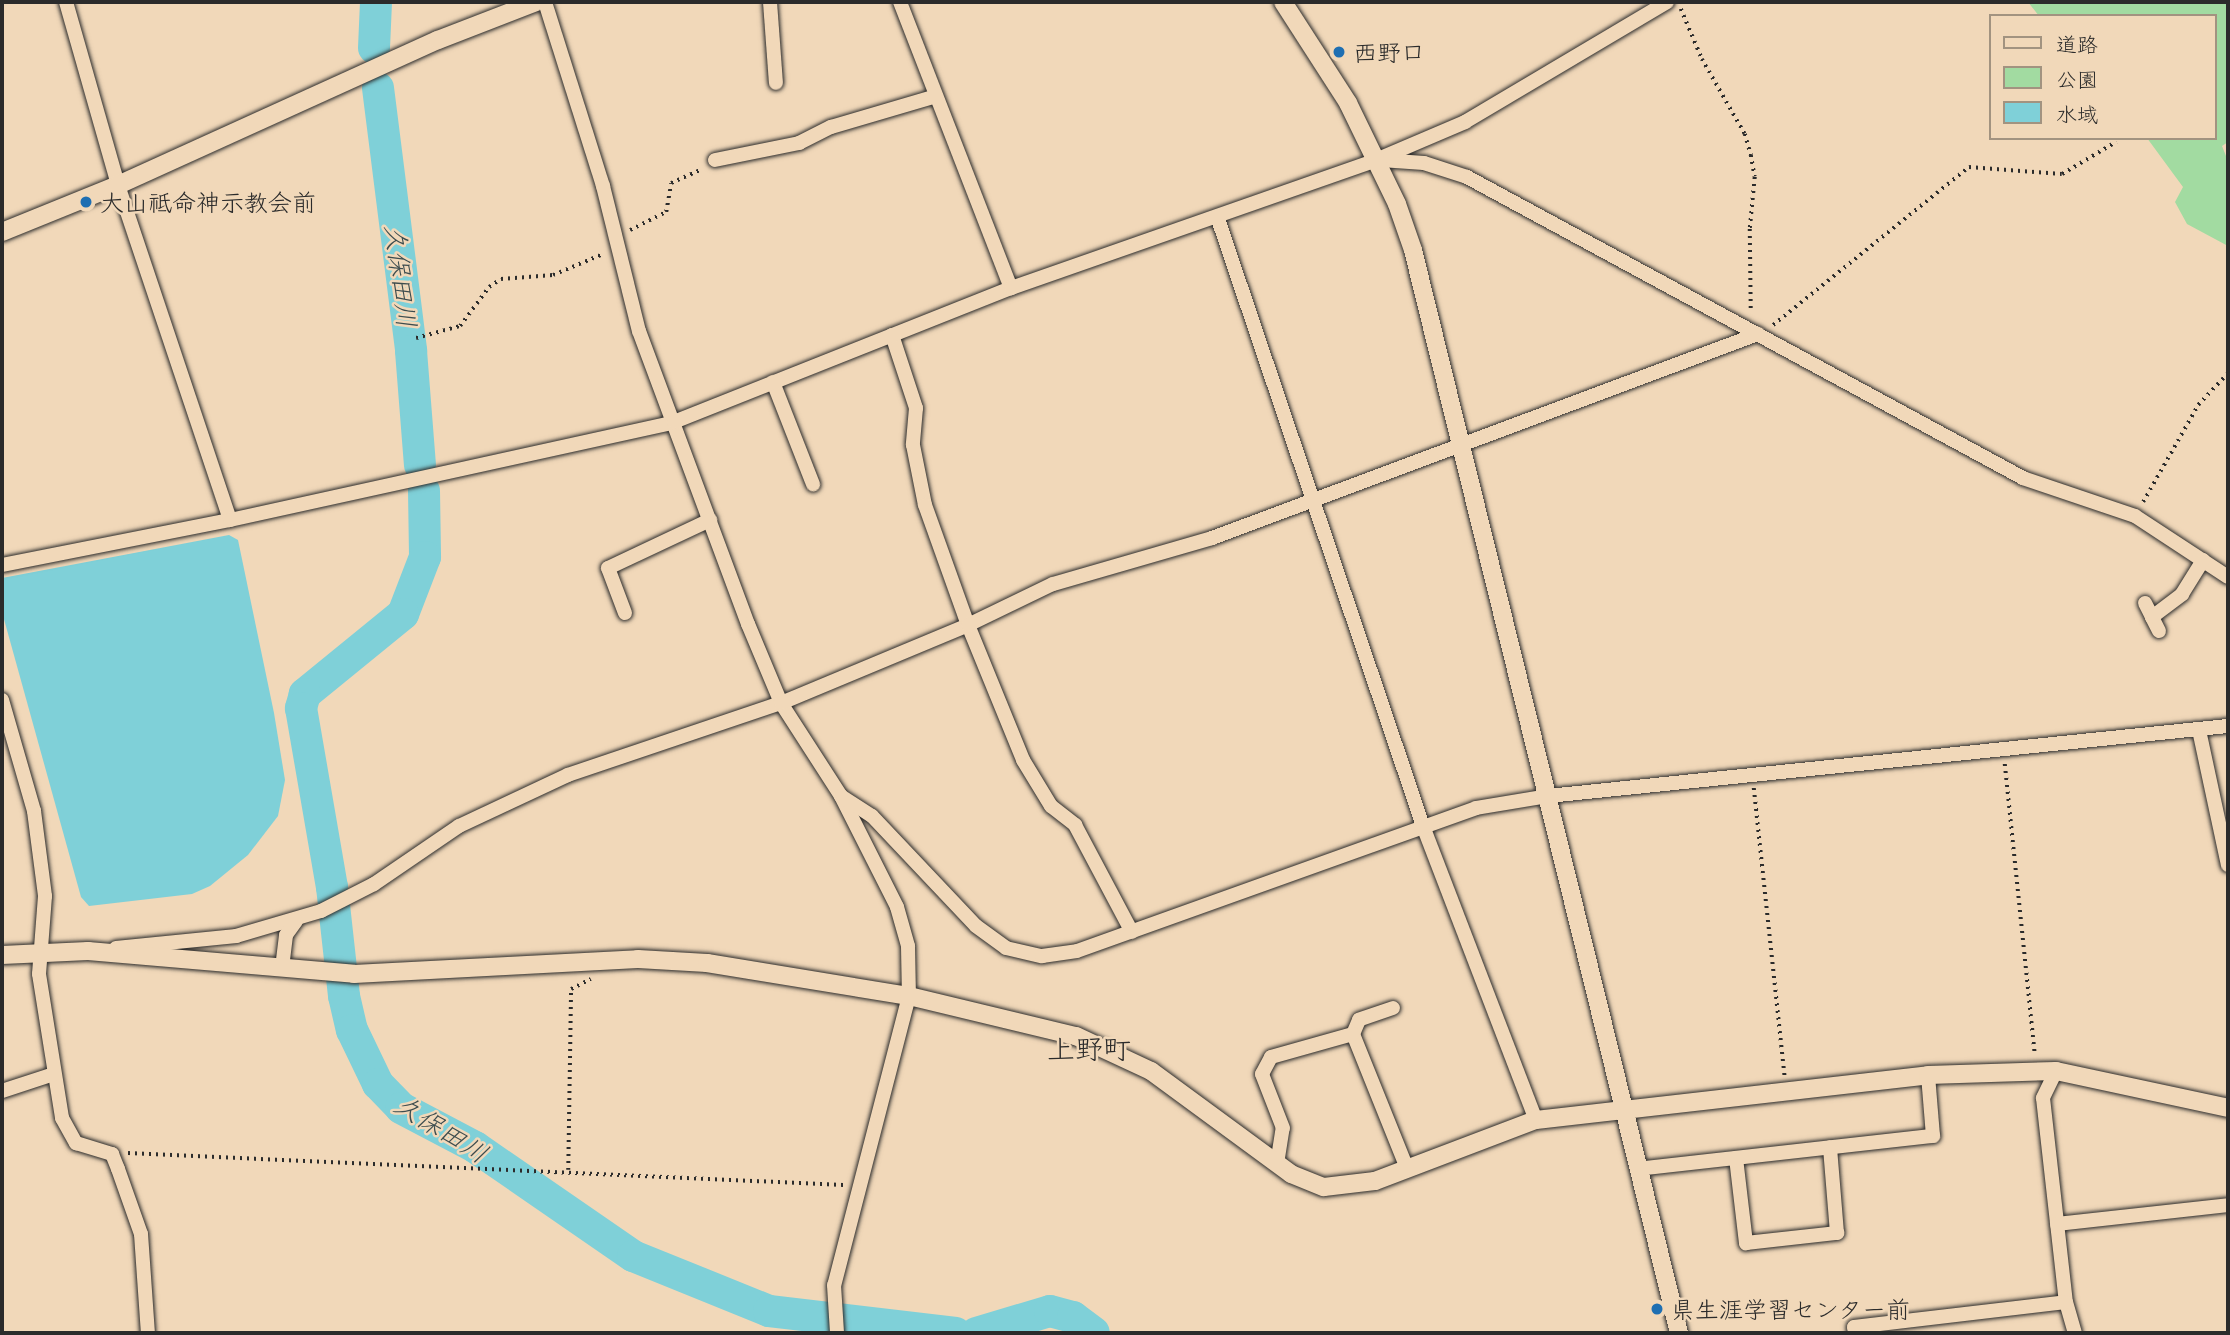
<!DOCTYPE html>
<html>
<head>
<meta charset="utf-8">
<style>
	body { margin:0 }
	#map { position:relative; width:2230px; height:1335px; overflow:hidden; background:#f1d8b9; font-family:"Playpen Sans","Klee One",sans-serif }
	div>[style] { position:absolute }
	.green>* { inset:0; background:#a2dba1 }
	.water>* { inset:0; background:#7fd0d8 }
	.river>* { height:32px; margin:-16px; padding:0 16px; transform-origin:16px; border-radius:16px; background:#7fd0d8 }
	.path>* { height:3.5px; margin-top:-1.75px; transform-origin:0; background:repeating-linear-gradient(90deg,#2b2b2b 0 2px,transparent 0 7px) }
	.roads { filter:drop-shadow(0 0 2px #2b2b2b) drop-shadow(0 0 2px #2b2b2b) }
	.minor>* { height:14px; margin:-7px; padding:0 7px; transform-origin:7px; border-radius:7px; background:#f1d8b9 }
	.tertiary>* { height:18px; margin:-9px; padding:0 9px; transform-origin:9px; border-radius:9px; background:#f1d8b9 }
	.dots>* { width:19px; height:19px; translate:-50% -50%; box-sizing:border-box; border:4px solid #f1d8b9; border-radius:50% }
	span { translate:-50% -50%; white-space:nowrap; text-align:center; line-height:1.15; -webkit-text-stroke:5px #f1d8b9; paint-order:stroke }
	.poi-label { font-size:24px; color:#2b2b2b }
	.left { translate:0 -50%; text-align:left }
	.water-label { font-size:26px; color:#3c4c4e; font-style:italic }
	.quarter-label { font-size:28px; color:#2b2b2b }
	.frame { position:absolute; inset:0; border:4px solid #2b2b2b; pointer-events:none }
	.legend { position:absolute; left:1989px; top:14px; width:228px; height:126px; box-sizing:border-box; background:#f1d8b9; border:2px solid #a29380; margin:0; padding:9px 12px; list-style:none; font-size:21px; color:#2b2b2b }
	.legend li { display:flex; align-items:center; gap:14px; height:35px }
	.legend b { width:35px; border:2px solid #a29380 }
</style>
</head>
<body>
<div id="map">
	<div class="green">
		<i style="clip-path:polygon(2028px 2px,2228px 2px,2228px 142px,2222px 146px,2228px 161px,2228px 246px,2187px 224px,2175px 202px,2183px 187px,2147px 138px,2214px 138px,2214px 16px,2039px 16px)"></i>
	</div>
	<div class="water">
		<i style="clip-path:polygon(229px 535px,238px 540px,274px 713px,285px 780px,278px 816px,248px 855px,210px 886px,192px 894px,89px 906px,81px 897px,2px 612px,2px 578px)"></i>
	</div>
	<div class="river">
		<i style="left:374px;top:48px;width:46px;rotate:-87.5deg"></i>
		<i style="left:378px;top:88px;width:265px;rotate:82.8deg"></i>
		<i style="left:411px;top:351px;width:114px;rotate:85.5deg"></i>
		<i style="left:424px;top:491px;width:66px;rotate:89.1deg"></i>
		<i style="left:425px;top:557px;width:61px;rotate:111.1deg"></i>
		<i style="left:403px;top:614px;width:127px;rotate:140.8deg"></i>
		<i style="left:305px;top:694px;width:15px;rotate:106deg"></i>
		<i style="left:301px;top:708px;width:182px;rotate:80.2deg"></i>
		<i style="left:332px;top:887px;width:110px;rotate:83.7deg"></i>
		<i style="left:344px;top:996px;width:35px;rotate:77deg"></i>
		<i style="left:352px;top:1030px;width:60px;rotate:64.3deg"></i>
		<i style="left:378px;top:1084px;width:33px;rotate:46deg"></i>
		<i style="left:401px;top:1108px;width:84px;rotate:27.8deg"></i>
		<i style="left:475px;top:1147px;width:192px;rotate:34.6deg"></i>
		<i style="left:633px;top:1256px;width:147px;rotate:22deg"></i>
		<i style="left:769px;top:1311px;width:188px;rotate:6.7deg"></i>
		<i style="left:976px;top:1333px;width:77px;rotate:-16.6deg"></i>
		<i style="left:1050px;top:1311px;width:24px;rotate:15deg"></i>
		<i style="left:1073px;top:1317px;width:26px;rotate:37deg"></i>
	</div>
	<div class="path">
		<i style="left:1681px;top:9px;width:54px;rotate:67.2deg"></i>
		<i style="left:1702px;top:59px;width:86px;rotate:60.2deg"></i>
		<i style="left:1745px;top:134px;width:22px;rotate:74deg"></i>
		<i style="left:1751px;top:155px;width:22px;rotate:80deg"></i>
		<i style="left:1755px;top:177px;width:52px;rotate:95.5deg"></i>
		<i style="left:1750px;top:229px;width:84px;rotate:89.3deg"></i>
		<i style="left:630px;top:230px;width:40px;rotate:-26.6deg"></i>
		<i style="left:666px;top:212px;width:29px;rotate:-80deg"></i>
		<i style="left:671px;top:183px;width:34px;rotate:-24deg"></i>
		<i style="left:1773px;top:325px;width:252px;rotate:-38.9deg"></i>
		<i style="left:1969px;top:167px;width:93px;rotate:4.3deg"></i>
		<i style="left:2062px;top:174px;width:63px;rotate:-30.7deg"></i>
		<i style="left:416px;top:338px;width:46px;rotate:-15.3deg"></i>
		<i style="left:460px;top:326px;width:49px;rotate:-53.4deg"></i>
		<i style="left:489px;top:287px;width:14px;rotate:-34deg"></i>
		<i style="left:501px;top:279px;width:52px;rotate:-4.4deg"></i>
		<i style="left:553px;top:275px;width:54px;rotate:-22.8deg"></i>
		<i style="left:2143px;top:502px;width:112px;rotate:-60.4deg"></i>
		<i style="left:2198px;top:405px;width:44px;rotate:-46.8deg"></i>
		<i style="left:2005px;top:764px;width:293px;rotate:84.1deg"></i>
		<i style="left:1754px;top:788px;width:290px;rotate:83.9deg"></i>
		<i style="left:128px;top:1153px;width:716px;rotate:2.56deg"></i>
		<i style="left:568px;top:1170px;width:181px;rotate:-89.1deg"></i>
		<i style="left:571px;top:989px;width:22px;rotate:-27deg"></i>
	</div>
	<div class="roads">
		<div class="minor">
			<i style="left:66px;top:2px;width:190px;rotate:74.1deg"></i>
			<i style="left:118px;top:185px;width:353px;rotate:71.5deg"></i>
			<i style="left:545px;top:2px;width:193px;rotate:72.5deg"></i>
			<i style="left:603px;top:186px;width:149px;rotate:76.1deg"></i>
			<i style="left:639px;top:331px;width:313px;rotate:69.6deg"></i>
			<i style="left:748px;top:624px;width:86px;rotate:67.3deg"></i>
			<i style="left:781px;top:703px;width:111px;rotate:57.2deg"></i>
			<i style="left:841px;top:796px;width:124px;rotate:63.2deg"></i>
			<i style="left:897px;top:907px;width:41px;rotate:74.2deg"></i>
			<i style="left:908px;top:946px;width:50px;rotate:88.9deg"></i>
			<i style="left:909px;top:996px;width:299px;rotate:104.5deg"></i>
			<i style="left:834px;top:1285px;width:48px;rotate:86.4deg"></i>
			<i style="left:770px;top:2px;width:81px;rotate:85.8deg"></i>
			<i style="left:900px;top:2px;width:307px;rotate:68.8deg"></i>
			<i style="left:715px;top:160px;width:86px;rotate:-11.4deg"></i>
			<i style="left:799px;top:143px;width:36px;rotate:-27deg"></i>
			<i style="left:831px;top:127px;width:109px;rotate:-16.4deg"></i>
			<i style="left:1381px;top:160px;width:43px;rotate:4deg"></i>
			<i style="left:1424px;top:163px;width:45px;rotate:18deg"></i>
			<i style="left:1467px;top:177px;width:632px;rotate:28.43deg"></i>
			<i style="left:2023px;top:478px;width:118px;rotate:18.7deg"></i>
			<i style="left:2135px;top:516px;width:111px;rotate:33.3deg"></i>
			<i style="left:1218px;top:219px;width:641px;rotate:71.34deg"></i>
			<i style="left:1423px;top:826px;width:315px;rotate:69deg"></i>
			<i style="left:892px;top:335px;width:77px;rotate:71.8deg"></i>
			<i style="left:916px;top:408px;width:37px;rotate:95deg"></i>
			<i style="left:913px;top:445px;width:61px;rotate:78.7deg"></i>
			<i style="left:925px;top:505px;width:127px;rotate:70.3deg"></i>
			<i style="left:968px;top:625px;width:146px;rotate:67.8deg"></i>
			<i style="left:1023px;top:760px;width:54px;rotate:58.7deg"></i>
			<i style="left:1051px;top:806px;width:31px;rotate:38deg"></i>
			<i style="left:1075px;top:825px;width:121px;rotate:62deg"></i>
			<i style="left:773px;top:382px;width:110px;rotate:68.6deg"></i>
			<i style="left:2px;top:565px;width:232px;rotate:-11.2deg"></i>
			<i style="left:230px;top:520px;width:455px;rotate:-12.4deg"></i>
			<i style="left:674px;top:422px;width:363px;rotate:-21.7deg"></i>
			<i style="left:1011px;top:288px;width:387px;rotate:-19.3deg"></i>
			<i style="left:1376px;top:160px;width:97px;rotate:-23.1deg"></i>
			<i style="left:1465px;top:122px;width:235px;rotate:-30.7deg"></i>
			<i style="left:2145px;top:603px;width:16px;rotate:63deg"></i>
			<i style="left:625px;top:613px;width:48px;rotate:-110.7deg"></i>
			<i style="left:608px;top:568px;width:113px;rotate:-25.2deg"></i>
			<i style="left:2159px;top:631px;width:16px;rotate:-117deg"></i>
			<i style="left:2152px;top:617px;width:38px;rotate:-37deg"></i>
			<i style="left:2182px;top:594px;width:40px;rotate:-58deg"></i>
			<i style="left:2px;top:700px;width:116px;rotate:73.9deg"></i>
			<i style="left:34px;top:811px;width:86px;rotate:82.6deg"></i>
			<i style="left:45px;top:896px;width:78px;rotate:94.4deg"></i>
			<i style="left:39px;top:974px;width:146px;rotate:80.9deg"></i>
			<i style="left:62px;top:1118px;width:29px;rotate:61deg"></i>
			<i style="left:76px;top:1143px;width:38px;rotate:17deg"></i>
			<i style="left:112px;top:1154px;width:16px;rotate:68deg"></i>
			<i style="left:118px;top:1169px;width:69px;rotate:70.5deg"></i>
			<i style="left:141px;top:1234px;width:99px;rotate:86deg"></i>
			<i style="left:2199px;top:730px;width:138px;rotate:77.9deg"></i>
			<i style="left:841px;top:796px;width:37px;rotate:33deg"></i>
			<i style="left:872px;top:816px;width:151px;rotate:46.6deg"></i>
			<i style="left:976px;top:926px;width:37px;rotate:36deg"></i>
			<i style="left:1006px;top:948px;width:37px;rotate:13deg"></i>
			<i style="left:1042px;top:956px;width:35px;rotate:-8deg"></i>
			<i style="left:1077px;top:951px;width:424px;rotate:-19.7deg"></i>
			<i style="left:1476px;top:808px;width:73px;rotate:-9.5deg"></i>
			<i style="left:1548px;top:796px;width:684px;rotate:-5.88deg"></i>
			<i style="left:116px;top:948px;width:121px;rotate:-5.7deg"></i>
			<i style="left:236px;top:936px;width:89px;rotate:-16.4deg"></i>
			<i style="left:321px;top:911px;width:59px;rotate:-27deg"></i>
			<i style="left:374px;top:884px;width:103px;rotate:-34.3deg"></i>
			<i style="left:459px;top:826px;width:120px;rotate:-25.1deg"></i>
			<i style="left:568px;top:775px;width:225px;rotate:-18.7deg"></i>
			<i style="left:781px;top:703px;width:203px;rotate:-22.6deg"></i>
			<i style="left:968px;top:625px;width:94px;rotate:-25.8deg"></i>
			<i style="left:1053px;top:584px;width:166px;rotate:-16.1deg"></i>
			<i style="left:1212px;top:538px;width:583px;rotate:-20.49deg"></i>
			<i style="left:282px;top:968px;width:33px;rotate:-83deg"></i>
			<i style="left:286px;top:935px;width:17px;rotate:-54deg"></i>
			<i style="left:1393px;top:1008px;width:36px;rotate:161deg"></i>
			<i style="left:1359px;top:1020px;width:15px;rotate:113deg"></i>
			<i style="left:1353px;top:1034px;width:144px;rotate:68.1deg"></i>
			<i style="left:2056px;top:1071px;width:30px;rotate:116deg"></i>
			<i style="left:2043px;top:1098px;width:205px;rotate:83.6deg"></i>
			<i style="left:2066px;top:1302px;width:32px;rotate:74deg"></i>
			<i style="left:2px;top:1091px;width:55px;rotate:-18.1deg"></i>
			<i style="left:1736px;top:1158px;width:86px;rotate:83.3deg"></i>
			<i style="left:1746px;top:1243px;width:92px;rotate:-6.3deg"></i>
			<i style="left:1837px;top:1233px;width:86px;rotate:-94.7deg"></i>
			<i style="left:1277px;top:1164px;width:36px;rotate:-81deg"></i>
			<i style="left:1283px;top:1128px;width:58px;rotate:-111.3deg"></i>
			<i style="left:1262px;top:1074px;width:19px;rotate:-62deg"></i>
			<i style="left:1271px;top:1057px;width:85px;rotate:-15.7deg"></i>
			<i style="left:1637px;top:1169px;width:298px;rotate:-6.4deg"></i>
			<i style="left:1933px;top:1136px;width:61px;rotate:-94.7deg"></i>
			<i style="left:2057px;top:1224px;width:172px;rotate:-6.3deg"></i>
			<i style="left:1855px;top:1333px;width:6px;rotate:-99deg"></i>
			<i style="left:1854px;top:1327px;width:213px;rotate:-6.7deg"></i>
		</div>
		<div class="tertiary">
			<i style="left:1283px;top:2px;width:120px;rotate:57.2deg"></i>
			<i style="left:1348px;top:103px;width:112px;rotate:64.1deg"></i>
			<i style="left:1397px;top:204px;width:49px;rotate:70.8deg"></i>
			<i style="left:1413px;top:250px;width:1115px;rotate:76.2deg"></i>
			<i style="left:2px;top:232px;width:125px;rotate:-22.1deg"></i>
			<i style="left:118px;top:185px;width:351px;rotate:-24.4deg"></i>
			<i style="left:438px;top:40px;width:105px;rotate:-21.2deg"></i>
			<i style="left:2px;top:955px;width:86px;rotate:-2.7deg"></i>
			<i style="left:88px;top:951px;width:267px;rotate:4.9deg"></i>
			<i style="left:354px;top:974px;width:284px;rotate:-3deg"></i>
			<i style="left:638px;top:959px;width:69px;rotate:3.3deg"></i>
			<i style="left:707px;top:963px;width:205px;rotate:9.3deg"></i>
			<i style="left:909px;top:996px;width:172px;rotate:13.5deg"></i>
			<i style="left:1076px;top:1036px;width:83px;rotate:25deg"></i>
			<i style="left:1151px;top:1071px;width:174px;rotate:36.3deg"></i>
			<i style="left:1291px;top:1174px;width:35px;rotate:22deg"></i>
			<i style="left:1324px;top:1187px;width:51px;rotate:-6.7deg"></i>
			<i style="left:1375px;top:1181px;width:172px;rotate:-20.8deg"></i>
			<i style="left:1536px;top:1120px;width:395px;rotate:-6.5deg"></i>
			<i style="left:1928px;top:1075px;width:128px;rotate:-1.8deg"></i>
			<i style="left:2056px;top:1071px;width:176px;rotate:12.1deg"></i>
		</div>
	</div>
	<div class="dots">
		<i style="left:1339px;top:52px;background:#1f6fb2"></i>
		<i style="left:86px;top:202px;background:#1f6fb2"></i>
		<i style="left:1657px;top:1309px;background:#1f6fb2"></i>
	</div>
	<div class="poi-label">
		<span class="left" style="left:1353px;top:52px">西野口</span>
		<span class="left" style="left:100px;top:202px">大山祗命神示教会前</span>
		<span class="left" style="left:1671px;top:1309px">県生涯学習センター前</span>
	</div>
	<div class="water-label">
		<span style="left:402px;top:276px;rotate:83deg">久保田川</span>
		<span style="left:442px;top:1128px;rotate:32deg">久保田川</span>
	</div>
	<div class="quarter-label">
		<span style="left:1089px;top:1048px">上野町</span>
	</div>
	<div class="frame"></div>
	<ul class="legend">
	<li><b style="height:9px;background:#f1d8b9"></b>道路</li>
	<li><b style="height:19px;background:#a2dba1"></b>公園</li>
	<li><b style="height:19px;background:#7fd0d8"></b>水域</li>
	</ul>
</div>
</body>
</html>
